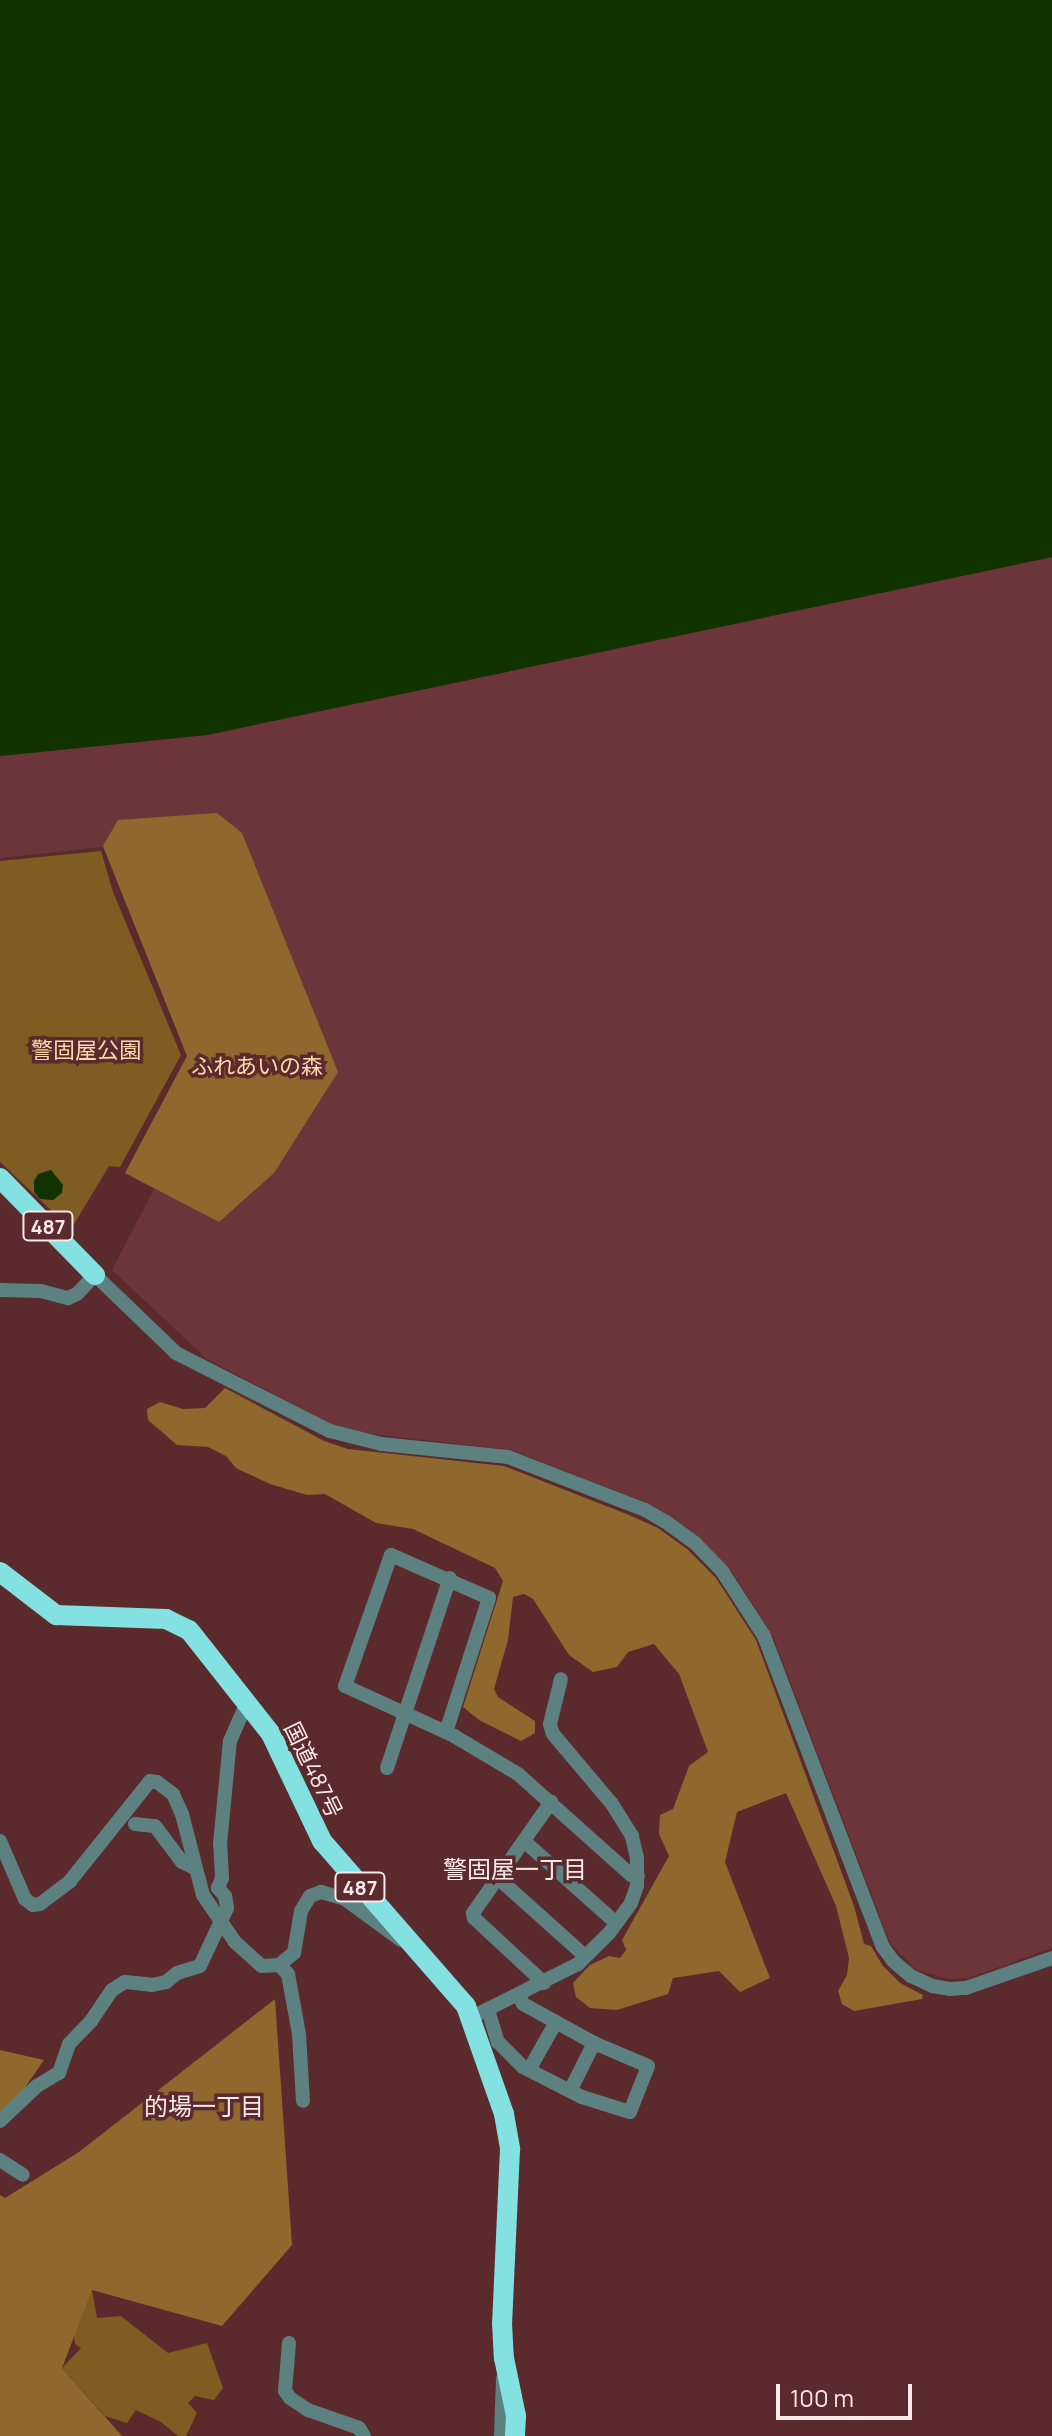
<!DOCTYPE html>
<html>
<head>
<meta charset="utf-8">
<style>
	body { margin:0 }
	#map { position:relative; width:1052px; height:2436px; overflow:hidden; background:#5a2a2d; font-family:Manrope,"Noto Sans JP",sans-serif }
	div>[style] { position:absolute }
	.built>* { inset:0; background:#6b3539 }
	.green>* { inset:0; background:#7f5c22 }
	.forest>* { inset:0; background:#8e682d }
	.water>* { inset:0; background:#130 }
	.minor>* { height:14px; margin:-7px; padding:0 7px; transform-origin:7px; border-radius:7px; background:#5d8181 }
	.highway>* { height:20px; margin:-10px; padding:0 10px; transform-origin:10px; border-radius:10px; background:#83e1e2 }
	span { translate:-50% -50%; white-space:nowrap; text-align:center; line-height:1.15; -webkit-text-stroke:7px #5a2a2d; paint-order:stroke }
	.shield-label span { padding:2px 6px; background:#5a2a2d; border:2px solid; border-radius:6px; -webkit-text-stroke-width:0 }
	.shield-label { font-size:20px; color:#fdeaea; font-weight:700 }
	.park-label { font-size:22px; color:#fbdaab }
	.street-label { font-size:22px; color:#fdeaea }
	.neighbourhood-label { font-size:24px; color:#fdeaea }
	.scale { position:absolute; left:776px; top:2384px; width:136px; height:36px; box-sizing:border-box; border:4px solid #fdeaea; border-top:0; padding-left:10px; font-size:24px; line-height:28px; white-space:nowrap; color:#fdeaea; -webkit-text-stroke:6px #5a2a2d; paint-order:stroke }
</style>
</head>
<body>
<div id="map">
	<div class="built">
		<i style="clip-path:polygon(1052px 557px,1052px 1948px,968px 1978px,950px 1979px,916px 1970px,890px 1943px,773px 1637px,733px 1573px,703px 1541px,647px 1503px,512px 1450px,344px 1431px,207px 1359px,112px 1270px,154px 1189px,125px 1173px,187px 1056px,103px 847px,0 858px,0 756px,207px 735px)"></i>
	</div>
	<div class="green">
		<i style="clip-path:polygon(101px 851px,113px 892px,181px 1055px,120px 1167px,109px 1166px,71px 1229px,0 1162px,0 861px)"></i>
		<i style="clip-path:polygon(92px 2290px,97px 2318px,121px 2316px,168px 2353px,207px 2343px,223px 2388px,214px 2400px,195px 2396px,188px 2403px,197px 2413px,186px 2436px,178px 2436px,161px 2422px,136px 2410px,127px 2423px,105px 2416px,62px 2368px,81px 2348px,75px 2344px,71px 2315px)"></i>
	</div>
	<div class="forest">
		<i style="clip-path:polygon(217px 813px,242px 833px,338px 1072px,274px 1173px,219px 1222px,125px 1173px,187px 1056px,103px 846px,118px 820px)"></i>
		<i style="clip-path:polygon(225px 1388px,324px 1441px,348px 1449px,504px 1466px,629px 1515px,658px 1528px,687px 1549px,716px 1578px,756px 1640px,854px 1906px,864px 1944px,871px 1946px,883px 1966px,900px 1983px,923px 1995px,922px 1999px,854px 2011px,842px 2004px,838px 1991px,847px 1975px,849px 1958px,836px 1906px,786px 1793px,737px 1812px,725px 1862px,770px 1978px,740px 1992px,719px 1971px,673px 1978px,668px 1994px,617px 2010px,590px 2008px,576px 1997px,573px 1983px,590px 1965px,609px 1956px,620px 1958px,626px 1950px,622px 1940px,669px 1856px,659px 1834px,660px 1815px,673px 1809px,689px 1766px,708px 1752px,679px 1674px,654px 1644px,628px 1652px,617px 1667px,593px 1672px,569px 1655px,533px 1599px,524px 1594px,513px 1597px,508px 1640px,494px 1689px,498px 1697px,535px 1721px,535px 1733px,521px 1741px,479px 1720px,463px 1707px,503px 1581px,495px 1568px,413px 1529px,376px 1523px,325px 1494px,307px 1495px,270px 1484px,236px 1468px,226px 1456px,208px 1447px,177px 1445px,148px 1420px,147px 1409px,160px 1402px,183px 1409px,205px 1408px)"></i>
		<i style="clip-path:polygon(275px 1999px,292px 2245px,222px 2326px,92px 2290px,62px 2368px,122px 2436px,0 2436px,0 2195px,5px 2198px,79px 2152px)"></i>
		<i style="clip-path:polygon(0 2050px,44px 2060px,0 2124px)"></i>
	</div>
	<div class="water">
		<i style="clip-path:polygon(0 0,1052px 0,1052px 557px,207px 735px,0 756px)"></i>
		<i style="clip-path:polygon(51px 1170px,63px 1185px,62px 1193px,53px 1200px,40px 1199px,34px 1192px,34px 1181px,38px 1174px)"></i>
	</div>
	<div class="minor">
		<i style="left:0;top:1290px;width:41px;rotate:1.4deg"></i>
		<i style="left:41px;top:1291px;width:28px;rotate:15deg"></i>
		<i style="left:68px;top:1298px;width:10px;rotate:-24deg"></i>
		<i style="left:77px;top:1294px;width:26px;rotate:-47deg"></i>
		<i style="left:95px;top:1275px;width:112px;rotate:43.9deg"></i>
		<i style="left:176px;top:1353px;width:173px;rotate:26.9deg"></i>
		<i style="left:330px;top:1431px;width:53px;rotate:14.3deg"></i>
		<i style="left:381px;top:1444px;width:128px;rotate:5.8deg"></i>
		<i style="left:508px;top:1457px;width:147px;rotate:21.1deg"></i>
		<i style="left:645px;top:1510px;width:24px;rotate:30deg"></i>
		<i style="left:666px;top:1522px;width:37px;rotate:36deg"></i>
		<i style="left:696px;top:1544px;width:37px;rotate:46deg"></i>
		<i style="left:722px;top:1571px;width:77px;rotate:57.1deg"></i>
		<i style="left:764px;top:1636px;width:333px;rotate:69.1deg"></i>
		<i style="left:883px;top:1947px;width:17px;rotate:54deg"></i>
		<i style="left:893px;top:1961px;width:23px;rotate:40deg"></i>
		<i style="left:911px;top:1976px;width:23px;rotate:25deg"></i>
		<i style="left:932px;top:1986px;width:18px;rotate:9deg"></i>
		<i style="left:950px;top:1989px;width:16px;rotate:-4deg"></i>
		<i style="left:966px;top:1988px;width:91px;rotate:-19.2deg"></i>
		<i style="left:446px;top:1732px;width:141px;rotate:-72.2deg"></i>
		<i style="left:489px;top:1598px;width:107px;rotate:-156.3deg"></i>
		<i style="left:391px;top:1555px;width:139px;rotate:109.3deg"></i>
		<i style="left:345px;top:1686px;width:120px;rotate:24.6deg"></i>
		<i style="left:454px;top:1736px;width:74px;rotate:30.7deg"></i>
		<i style="left:518px;top:1774px;width:152px;rotate:41.8deg"></i>
		<i style="left:631px;top:1875px;width:7px;rotate:8deg"></i>
		<i style="left:387px;top:1768px;width:200px;rotate:-71.7deg"></i>
		<i style="left:135px;top:1824px;width:20px;rotate:6deg"></i>
		<i style="left:155px;top:1826px;width:45px;rotate:53.1deg"></i>
		<i style="left:182px;top:1862px;width:14px;rotate:25deg"></i>
		<i style="left:0;top:1841px;width:63px;rotate:66.7deg"></i>
		<i style="left:25px;top:1899px;width:10px;rotate:37deg"></i>
		<i style="left:33px;top:1905px;width:7px;rotate:-8deg"></i>
		<i style="left:40px;top:1904px;width:38px;rotate:-37deg"></i>
		<i style="left:70px;top:1881px;width:128px;rotate:-51.3deg"></i>
		<i style="left:150px;top:1781px;width:7px;rotate:8deg"></i>
		<i style="left:157px;top:1782px;width:20px;rotate:37deg"></i>
		<i style="left:173px;top:1794px;width:22px;rotate:66deg"></i>
		<i style="left:182px;top:1814px;width:84px;rotate:75.5deg"></i>
		<i style="left:203px;top:1895px;width:57px;rotate:55.8deg"></i>
		<i style="left:235px;top:1942px;width:36px;rotate:42deg"></i>
		<i style="left:262px;top:1966px;width:17px;rotate:-3deg"></i>
		<i style="left:279px;top:1965px;width:19px;rotate:-39deg"></i>
		<i style="left:294px;top:1953px;width:43px;rotate:-80.5deg"></i>
		<i style="left:301px;top:1911px;width:17px;rotate:-59deg"></i>
		<i style="left:310px;top:1896px;width:12px;rotate:-20deg"></i>
		<i style="left:321px;top:1892px;width:25px;rotate:16deg"></i>
		<i style="left:345px;top:1899px;width:69px;rotate:36.2deg"></i>
		<i style="left:524px;top:1841px;width:123px;rotate:41.7deg"></i>
		<i style="left:498px;top:1878px;width:117px;rotate:41.9deg"></i>
		<i style="left:279px;top:1965px;width:13px;rotate:45deg"></i>
		<i style="left:288px;top:1974px;width:61px;rotate:79.6deg"></i>
		<i style="left:299px;top:2034px;width:67px;rotate:86.6deg"></i>
		<i style="left:544px;top:1983px;width:96px;rotate:-137.1deg"></i>
		<i style="left:474px;top:1918px;width:5px;rotate:-101deg"></i>
		<i style="left:473px;top:1913px;width:136px;rotate:-54.9deg"></i>
		<i style="left:488px;top:2010px;width:34px;rotate:73deg"></i>
		<i style="left:498px;top:2042px;width:35px;rotate:45deg"></i>
		<i style="left:523px;top:2067px;width:66px;rotate:27deg"></i>
		<i style="left:582px;top:2097px;width:50px;rotate:17.4deg"></i>
		<i style="left:630px;top:2112px;width:49px;rotate:-68.6deg"></i>
		<i style="left:648px;top:2066px;width:59px;rotate:-156.9deg"></i>
		<i style="left:594px;top:2043px;width:81px;rotate:-151.2deg"></i>
		<i style="left:523px;top:2004px;width:10px;rotate:-114deg"></i>
		<i style="left:472px;top:2017px;width:119px;rotate:-26.6deg"></i>
		<i style="left:578px;top:1964px;width:45px;rotate:-45deg"></i>
		<i style="left:610px;top:1932px;width:36px;rotate:-54deg"></i>
		<i style="left:631px;top:1903px;width:18px;rotate:-71deg"></i>
		<i style="left:637px;top:1886px;width:28px;rotate:-90deg"></i>
		<i style="left:637px;top:1858px;width:23px;rotate:-103deg"></i>
		<i style="left:632px;top:1836px;width:38px;rotate:-122deg"></i>
		<i style="left:612px;top:1804px;width:92px;rotate:-130.1deg"></i>
		<i style="left:553px;top:1734px;width:10px;rotate:-107deg"></i>
		<i style="left:550px;top:1724px;width:46px;rotate:-76.3deg"></i>
		<i style="left:529px;top:2070px;width:55px;rotate:-60.6deg"></i>
		<i style="left:570px;top:2091px;width:54px;rotate:-63.4deg"></i>
		<i style="left:0;top:2121px;width:51px;rotate:-43.4deg"></i>
		<i style="left:37px;top:2086px;width:26px;rotate:-31deg"></i>
		<i style="left:59px;top:2073px;width:31px;rotate:-71deg"></i>
		<i style="left:69px;top:2044px;width:32px;rotate:-46deg"></i>
		<i style="left:91px;top:2021px;width:37px;rotate:-56deg"></i>
		<i style="left:112px;top:1990px;width:15px;rotate:-32deg"></i>
		<i style="left:125px;top:1982px;width:27px;rotate:6deg"></i>
		<i style="left:152px;top:1985px;width:14px;rotate:-12deg"></i>
		<i style="left:166px;top:1982px;width:14px;rotate:-39deg"></i>
		<i style="left:177px;top:1973px;width:24px;rotate:-17deg"></i>
		<i style="left:200px;top:1966px;width:64px;rotate:-65deg"></i>
		<i style="left:227px;top:1908px;width:12px;rotate:-99deg"></i>
		<i style="left:225px;top:1896px;width:11px;rotate:-131deg"></i>
		<i style="left:218px;top:1888px;width:11px;rotate:-68deg"></i>
		<i style="left:222px;top:1878px;width:34px;rotate:-93deg"></i>
		<i style="left:220px;top:1844px;width:103px;rotate:-84.5deg"></i>
		<i style="left:230px;top:1741px;width:43px;rotate:-66.4deg"></i>
		<i style="left:0;top:2160px;width:27px;rotate:33deg"></i>
		<i style="left:289px;top:2343px;width:48px;rotate:94.8deg"></i>
		<i style="left:285px;top:2391px;width:9px;rotate:54deg"></i>
		<i style="left:290px;top:2398px;width:22px;rotate:34deg"></i>
		<i style="left:308px;top:2410px;width:54px;rotate:19.4deg"></i>
		<i style="left:359px;top:2428px;width:9px;rotate:58deg"></i>
		<i style="left:501px;top:2436px;width:58px;rotate:-88deg"></i>
	</div>
	<div class="highway">
		<i style="left:0;top:1178px;width:136px;rotate:45.6deg"></i>
		<i style="left:0;top:1572px;width:71px;rotate:37.5deg"></i>
		<i style="left:56px;top:1615px;width:110px;rotate:2.1deg"></i>
		<i style="left:166px;top:1619px;width:25px;rotate:26deg"></i>
		<i style="left:189px;top:1630px;width:132px;rotate:51.7deg"></i>
		<i style="left:271px;top:1734px;width:119px;rotate:64.5deg"></i>
		<i style="left:322px;top:1841px;width:219px;rotate:48.9deg"></i>
		<i style="left:466px;top:2006px;width:114px;rotate:70.6deg"></i>
		<i style="left:504px;top:2114px;width:36px;rotate:80deg"></i>
		<i style="left:510px;top:2149px;width:174px;rotate:92.6deg"></i>
		<i style="left:502px;top:2323px;width:35px;rotate:87deg"></i>
		<i style="left:504px;top:2358px;width:59px;rotate:78.3deg"></i>
		<i style="left:516px;top:2416px;width:20px;rotate:93deg"></i>
	</div>
	<div class="shield-label">
		<span style="left:48px;top:1226px">487</span>
		<span style="left:360px;top:1887px">487</span>
	</div>
	<div class="park-label">
		<span style="left:86px;top:1051px">警固屋公園</span>
		<span style="left:257px;top:1067px">ふれあいの森</span>
	</div>
	<div class="street-label">
		<span style="left:313px;top:1770px;rotate:64deg">国道487号</span>
	</div>
	<div class="neighbourhood-label">
		<span style="left:515px;top:1869px">警固屋一丁目</span>
		<span style="left:204px;top:2106px">的場一丁目</span>
	</div>
	<div class="scale">100 m</div>
</div>
</body>
</html>
